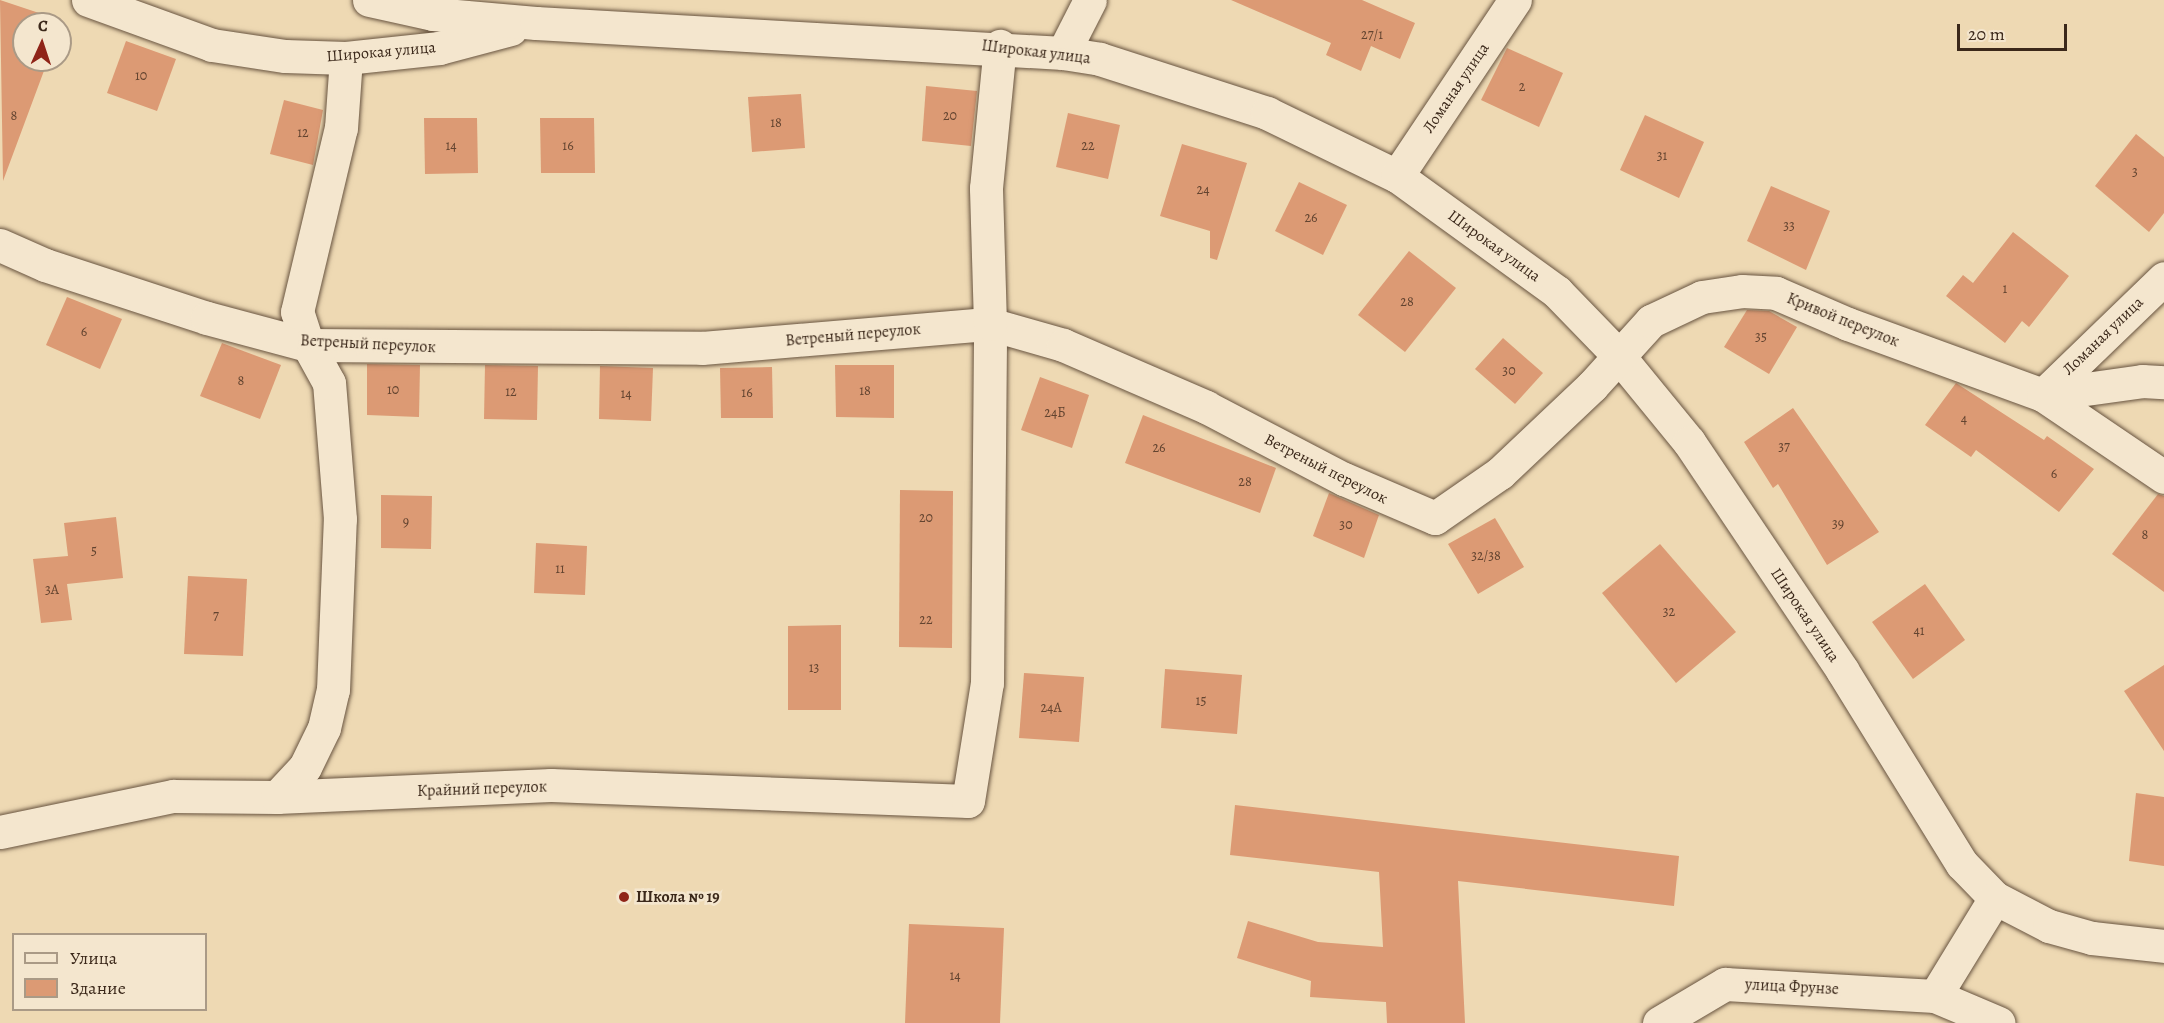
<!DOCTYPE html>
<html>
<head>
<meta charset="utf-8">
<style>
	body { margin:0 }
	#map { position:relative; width:2164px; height:1023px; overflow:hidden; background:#eed9b3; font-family:Alegreya,serif }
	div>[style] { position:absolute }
	.building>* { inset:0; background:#dc9a74 }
	.roads { filter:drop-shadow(0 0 2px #685440) drop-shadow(0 0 2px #685440) }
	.minor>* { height:33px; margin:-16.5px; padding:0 16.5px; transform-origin:16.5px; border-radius:16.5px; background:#f4e6ce }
	.dots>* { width:16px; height:16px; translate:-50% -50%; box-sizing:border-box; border:3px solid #f4e6ce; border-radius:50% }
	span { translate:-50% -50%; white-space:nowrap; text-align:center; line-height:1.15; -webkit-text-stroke:5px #f4e6ce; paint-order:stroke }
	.number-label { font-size:14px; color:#634430 }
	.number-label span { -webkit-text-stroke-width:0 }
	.street-label { font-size:16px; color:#3b281a }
	.poi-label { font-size:16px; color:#3b281a; font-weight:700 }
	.left { translate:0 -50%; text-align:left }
	.legend { position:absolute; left:12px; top:933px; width:195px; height:78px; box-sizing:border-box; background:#f4e6ce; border:2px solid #aa9a86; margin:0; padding:8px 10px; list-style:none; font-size:18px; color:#3b281a }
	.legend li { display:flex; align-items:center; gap:12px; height:30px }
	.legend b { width:30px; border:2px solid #aa9a86 }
	.north { position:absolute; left:12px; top:12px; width:60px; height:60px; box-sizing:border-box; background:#f4e6ce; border:2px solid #aa9a86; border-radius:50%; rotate:3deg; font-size:16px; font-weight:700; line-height:24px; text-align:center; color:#3b281a }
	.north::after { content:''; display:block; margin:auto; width:21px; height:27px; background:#8f2418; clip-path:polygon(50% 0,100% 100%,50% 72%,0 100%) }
	.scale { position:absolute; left:1957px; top:24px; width:110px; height:27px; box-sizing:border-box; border:3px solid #3b281a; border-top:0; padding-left:8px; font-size:18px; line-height:21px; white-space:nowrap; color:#3b281a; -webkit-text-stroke:4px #f4e6ce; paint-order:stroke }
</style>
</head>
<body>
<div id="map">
	<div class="building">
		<i style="clip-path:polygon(0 0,63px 21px,60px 29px,60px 24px,24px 24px,24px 60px,48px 60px,3px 181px)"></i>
		<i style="clip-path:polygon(1231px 0,1362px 0,1415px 23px,1400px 59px,1371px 46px,1361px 71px,1326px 55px,1331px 43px)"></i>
		<i style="clip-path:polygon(126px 41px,176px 59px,157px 111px,107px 93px)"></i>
		<i style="clip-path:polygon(1507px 48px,1563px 73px,1539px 127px,1481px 100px)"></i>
		<i style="clip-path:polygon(926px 86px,977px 91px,971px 146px,922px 141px)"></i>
		<i style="clip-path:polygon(801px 94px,805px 148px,752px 152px,748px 97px)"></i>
		<i style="clip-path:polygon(284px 100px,323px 110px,313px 165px,270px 154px)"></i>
		<i style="clip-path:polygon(1068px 113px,1120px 125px,1108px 179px,1056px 167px)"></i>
		<i style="clip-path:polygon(1645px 115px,1704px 142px,1679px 198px,1620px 170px)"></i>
		<i style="clip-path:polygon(424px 118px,477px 118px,478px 173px,425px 174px)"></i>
		<i style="clip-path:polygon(540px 118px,594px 118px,595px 173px,541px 173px)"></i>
		<i style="clip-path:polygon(2136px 134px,2164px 157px,2164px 213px,2149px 232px,2095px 186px)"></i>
		<i style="clip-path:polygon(1182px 144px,1247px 163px,1217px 260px,1210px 258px,1210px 231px,1160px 216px)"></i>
		<i style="clip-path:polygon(1299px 182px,1347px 205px,1323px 255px,1275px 231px)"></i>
		<i style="clip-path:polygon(1771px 186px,1830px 211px,1806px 270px,1747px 241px)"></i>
		<i style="clip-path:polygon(2013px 232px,2069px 276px,2029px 327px,2022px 321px,2005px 343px,1946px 296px,1963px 275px,1973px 283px)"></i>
		<i style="clip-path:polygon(1409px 251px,1456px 288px,1405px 352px,1358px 315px)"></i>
		<i style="clip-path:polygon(67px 297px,122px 319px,100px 369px,46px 345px)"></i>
		<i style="clip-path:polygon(1747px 310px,1769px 311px,1797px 327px,1769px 374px,1724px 347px)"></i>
		<i style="clip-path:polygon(1503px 338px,1543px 373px,1515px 404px,1475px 369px)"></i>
		<i style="clip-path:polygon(222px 343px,281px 365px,260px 419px,200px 396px)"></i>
		<i style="clip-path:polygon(367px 364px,420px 365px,419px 417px,367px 415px)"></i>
		<i style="clip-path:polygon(485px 365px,538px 366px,537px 420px,484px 419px)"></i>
		<i style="clip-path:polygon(835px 365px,894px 365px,894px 418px,836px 417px)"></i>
		<i style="clip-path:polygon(600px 366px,653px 368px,651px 421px,599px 419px)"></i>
		<i style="clip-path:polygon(772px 367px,773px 418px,721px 418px,720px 368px)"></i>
		<i style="clip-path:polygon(1040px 377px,1089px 395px,1072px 448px,1021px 430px)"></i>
		<i style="clip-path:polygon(1956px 383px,2044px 440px,2047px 436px,2094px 469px,2059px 512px,1976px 450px,1971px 457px,1925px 425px)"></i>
		<i style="clip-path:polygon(1793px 408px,1879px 532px,1827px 565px,1778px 484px,1773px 488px,1744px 442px)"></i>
		<i style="clip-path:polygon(1143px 415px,1276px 468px,1260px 513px,1125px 463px)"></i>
		<i style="clip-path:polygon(900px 490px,953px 491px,952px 648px,899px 647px)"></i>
		<i style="clip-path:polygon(1329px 493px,1379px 515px,1364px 558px,1313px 536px)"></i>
		<i style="clip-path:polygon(2158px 494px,2164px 496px,2164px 592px,2112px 554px)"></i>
		<i style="clip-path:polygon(381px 495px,432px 496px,431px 549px,381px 548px)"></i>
		<i style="clip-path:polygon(116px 517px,123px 578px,67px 584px,72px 620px,41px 623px,33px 559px,68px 556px,64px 523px)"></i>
		<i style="clip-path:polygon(1495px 518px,1524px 567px,1478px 594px,1448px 544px)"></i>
		<i style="clip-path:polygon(536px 543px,587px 546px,585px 595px,534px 593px)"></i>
		<i style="clip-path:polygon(1660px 544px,1736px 632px,1676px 683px,1602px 593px)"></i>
		<i style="clip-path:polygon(188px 576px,247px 579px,243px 656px,184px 654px)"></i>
		<i style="clip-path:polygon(1925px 584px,1965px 640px,1913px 679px,1872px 622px)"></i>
		<i style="clip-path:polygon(841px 625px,841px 710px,788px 710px,788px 626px)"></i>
		<i style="clip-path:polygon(2164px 665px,2164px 751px,2124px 691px)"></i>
		<i style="clip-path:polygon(1165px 669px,1242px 675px,1237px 734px,1161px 728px)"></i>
		<i style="clip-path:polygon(1024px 673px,1084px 677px,1079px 742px,1019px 738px)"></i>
		<i style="clip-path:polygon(2136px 793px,2164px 797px,2164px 866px,2129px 861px)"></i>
		<i style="clip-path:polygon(1235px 805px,1679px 856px,1674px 906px,1458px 881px,1465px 1023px,1387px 1023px,1386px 1002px,1310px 997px,1311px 981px,1237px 958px,1248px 921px,1318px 942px,1383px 947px,1379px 872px,1230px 855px)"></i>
		<i style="clip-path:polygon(909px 924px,1004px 928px,1000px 1023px,905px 1023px)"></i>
	</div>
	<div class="roads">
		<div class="minor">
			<i style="left:88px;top:0;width:132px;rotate:19.9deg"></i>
			<i style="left:212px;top:45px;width:74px;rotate:8.6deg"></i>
			<i style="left:285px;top:56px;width:61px;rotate:1.9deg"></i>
			<i style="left:346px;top:58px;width:94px;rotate:-6.1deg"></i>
			<i style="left:439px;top:48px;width:74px;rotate:-14.8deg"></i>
			<i style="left:369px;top:0;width:66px;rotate:12.3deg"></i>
			<i style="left:433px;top:14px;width:103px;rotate:5deg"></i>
			<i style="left:536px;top:23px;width:528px;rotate:3.26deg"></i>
			<i style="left:1063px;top:53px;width:37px;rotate:9deg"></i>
			<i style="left:1100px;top:59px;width:176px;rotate:17.9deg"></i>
			<i style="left:1267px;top:113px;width:144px;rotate:25.9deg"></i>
			<i style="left:1397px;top:176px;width:198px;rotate:35.9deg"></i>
			<i style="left:1557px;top:292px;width:86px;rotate:45.9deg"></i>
			<i style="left:1617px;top:354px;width:114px;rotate:50.7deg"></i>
			<i style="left:1689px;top:442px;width:275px;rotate:56.1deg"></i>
			<i style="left:1842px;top:670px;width:228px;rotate:58.3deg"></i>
			<i style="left:1962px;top:864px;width:47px;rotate:45.9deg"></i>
			<i style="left:1995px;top:898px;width:61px;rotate:27.4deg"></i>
			<i style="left:2049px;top:926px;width:45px;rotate:15.6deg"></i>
			<i style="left:2092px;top:938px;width:72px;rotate:6.3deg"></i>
			<i style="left:1063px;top:53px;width:59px;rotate:-63deg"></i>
			<i style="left:1397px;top:176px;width:212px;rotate:-56.2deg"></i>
			<i style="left:0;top:245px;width:49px;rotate:24deg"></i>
			<i style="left:45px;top:265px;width:170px;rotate:18.1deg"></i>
			<i style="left:207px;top:318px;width:105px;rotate:15deg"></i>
			<i style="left:308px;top:345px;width:394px;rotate:0.4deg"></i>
			<i style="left:702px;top:348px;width:289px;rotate:-4.8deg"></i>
			<i style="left:990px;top:324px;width:76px;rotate:16deg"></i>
			<i style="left:1063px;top:345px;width:156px;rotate:23.4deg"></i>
			<i style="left:1206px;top:407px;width:156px;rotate:27.6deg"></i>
			<i style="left:1344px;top:479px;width:99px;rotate:23.2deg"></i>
			<i style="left:1435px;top:518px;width:79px;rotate:-34.7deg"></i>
			<i style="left:1500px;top:473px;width:127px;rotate:-43.4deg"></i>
			<i style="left:1592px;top:386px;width:88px;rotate:-47.8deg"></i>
			<i style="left:1651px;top:321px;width:56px;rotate:-25.2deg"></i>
			<i style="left:1702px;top:297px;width:40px;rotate:-8.5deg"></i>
			<i style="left:1742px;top:291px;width:34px;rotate:3deg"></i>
			<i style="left:1776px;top:293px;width:78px;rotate:23.3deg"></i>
			<i style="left:1848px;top:324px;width:208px;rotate:20deg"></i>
			<i style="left:2043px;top:395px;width:146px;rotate:34.1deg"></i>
			<i style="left:2043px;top:395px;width:168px;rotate:-44deg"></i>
			<i style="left:2043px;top:395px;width:100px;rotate:-8deg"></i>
			<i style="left:2142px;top:381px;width:22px;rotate:3deg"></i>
			<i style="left:277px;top:797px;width:41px;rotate:-47deg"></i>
			<i style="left:305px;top:767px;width:43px;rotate:-64deg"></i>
			<i style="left:324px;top:728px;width:39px;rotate:-77deg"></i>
			<i style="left:333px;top:690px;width:171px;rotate:-87.7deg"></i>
			<i style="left:340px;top:519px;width:136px;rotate:-94.6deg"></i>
			<i style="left:329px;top:383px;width:43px;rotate:-118.9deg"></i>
			<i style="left:308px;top:345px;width:35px;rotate:-108deg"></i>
			<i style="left:297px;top:312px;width:189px;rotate:-76.6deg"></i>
			<i style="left:341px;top:128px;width:70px;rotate:-85.9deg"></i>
			<i style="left:0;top:832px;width:177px;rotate:-11.8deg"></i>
			<i style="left:173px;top:796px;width:104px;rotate:0.6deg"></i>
			<i style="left:277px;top:797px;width:274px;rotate:-2.5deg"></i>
			<i style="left:551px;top:785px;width:417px;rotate:2.2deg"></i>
			<i style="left:968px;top:801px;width:120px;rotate:-80.9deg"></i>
			<i style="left:987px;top:683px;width:359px;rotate:-89.5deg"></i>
			<i style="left:990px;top:324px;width:136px;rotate:-91.7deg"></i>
			<i style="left:986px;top:188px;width:143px;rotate:-84.4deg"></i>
			<i style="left:1935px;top:996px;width:115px;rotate:-58.5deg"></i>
			<i style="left:1659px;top:1023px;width:77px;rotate:-30.6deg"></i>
			<i style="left:1725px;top:984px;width:210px;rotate:3.3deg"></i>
			<i style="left:1935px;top:996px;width:69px;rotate:22.9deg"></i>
		</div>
	</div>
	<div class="dots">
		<i style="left:624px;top:897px;background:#8f2418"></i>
	</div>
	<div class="number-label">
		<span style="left:1372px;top:35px">27/1</span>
		<span style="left:141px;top:76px">10</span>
		<span style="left:1522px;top:87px">2</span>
		<span style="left:14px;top:116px">8</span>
		<span style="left:950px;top:116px">20</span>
		<span style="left:776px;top:123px">18</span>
		<span style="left:303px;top:133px">12</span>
		<span style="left:451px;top:146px">14</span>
		<span style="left:568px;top:146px">16</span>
		<span style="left:1088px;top:146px">22</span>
		<span style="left:1662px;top:156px">31</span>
		<span style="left:2135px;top:172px">3</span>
		<span style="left:1203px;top:190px">24</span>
		<span style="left:1311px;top:218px">26</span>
		<span style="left:1789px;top:226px">33</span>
		<span style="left:2005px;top:289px">1</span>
		<span style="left:1407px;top:302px">28</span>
		<span style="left:84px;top:332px">6</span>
		<span style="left:1761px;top:337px">35</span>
		<span style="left:1509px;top:371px">30</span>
		<span style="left:241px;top:381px">8</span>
		<span style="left:393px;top:390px">10</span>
		<span style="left:865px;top:391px">18</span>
		<span style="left:511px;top:392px">12</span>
		<span style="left:747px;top:393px">16</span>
		<span style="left:626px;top:394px">14</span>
		<span style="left:1055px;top:413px">24Б</span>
		<span style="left:1964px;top:419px">4</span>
		<span style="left:1784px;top:447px">37</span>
		<span style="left:1159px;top:448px">26</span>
		<span style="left:2054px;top:474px">6</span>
		<span style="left:1245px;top:482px">28</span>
		<span style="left:926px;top:518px">20</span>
		<span style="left:406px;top:522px">9</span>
		<span style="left:1838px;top:524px">39</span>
		<span style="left:1346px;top:525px">30</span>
		<span style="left:2145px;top:535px">8</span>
		<span style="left:94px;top:551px">5</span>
		<span style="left:1486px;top:556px">32/38</span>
		<span style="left:560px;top:569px">11</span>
		<span style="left:52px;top:590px">3А</span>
		<span style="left:1669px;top:612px">32</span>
		<span style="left:216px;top:616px">7</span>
		<span style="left:926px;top:620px">22</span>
		<span style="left:1919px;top:631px">41</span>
		<span style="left:814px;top:668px">13</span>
		<span style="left:1201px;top:701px">15</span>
		<span style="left:1051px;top:708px">24А</span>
		<span style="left:955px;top:976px">14</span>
	</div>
	<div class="street-label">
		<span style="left:381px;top:52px;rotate:-5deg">Широкая улица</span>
		<span style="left:1036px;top:52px;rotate:7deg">Широкая улица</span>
		<span style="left:1456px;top:88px;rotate:-56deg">Ломаная улица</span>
		<span style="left:1494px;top:246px;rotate:36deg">Широкая улица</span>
		<span style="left:1843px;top:320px;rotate:22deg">Кривой переулок</span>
		<span style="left:853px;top:335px;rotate:-5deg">Ветреный переулок</span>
		<span style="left:2103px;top:336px;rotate:-44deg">Ломаная улица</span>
		<span style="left:368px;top:344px;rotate:3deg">Ветреный переулок</span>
		<span style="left:1326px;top:469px;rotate:27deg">Ветреный переулок</span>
		<span style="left:1805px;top:615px;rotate:56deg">Широкая улица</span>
		<span style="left:482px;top:789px;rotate:-2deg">Крайний переулок</span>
		<span style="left:1792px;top:987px;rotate:3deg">улица Фрунзе</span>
	</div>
	<div class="poi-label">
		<span class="left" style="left:636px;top:897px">Школа № 19</span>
	</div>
	<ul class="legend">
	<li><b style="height:8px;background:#f4e6ce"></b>Улица</li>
	<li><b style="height:16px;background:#dc9a74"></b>Здание</li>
	</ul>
	<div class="north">С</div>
	<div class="scale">20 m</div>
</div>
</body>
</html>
